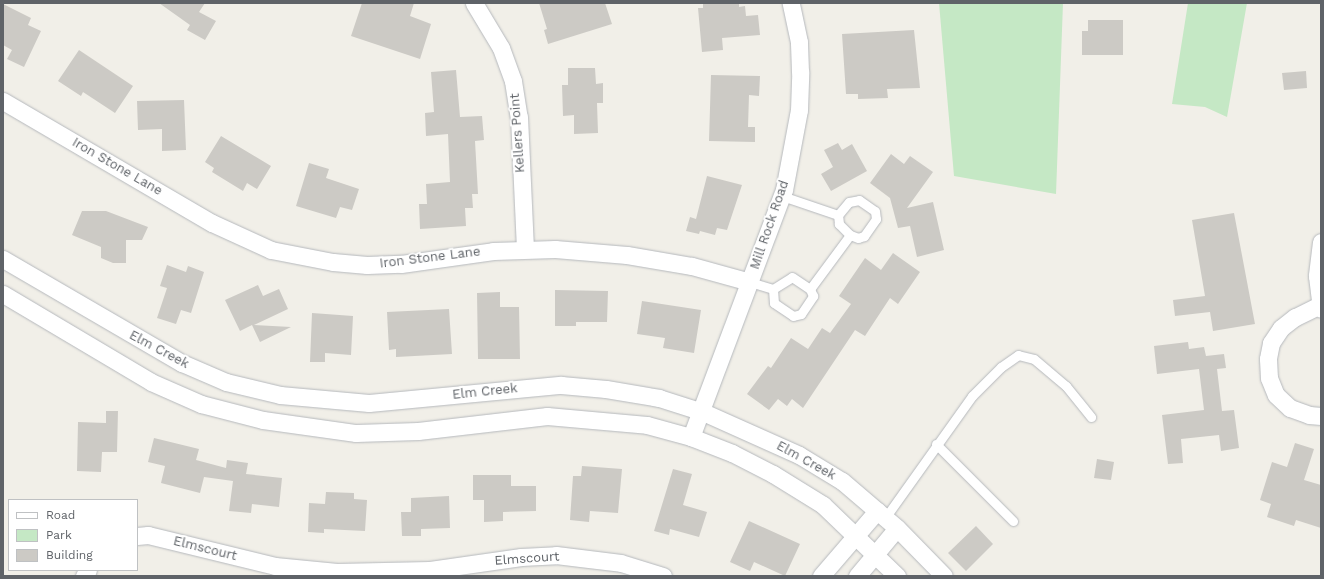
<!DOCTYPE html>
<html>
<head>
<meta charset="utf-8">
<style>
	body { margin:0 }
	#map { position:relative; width:1324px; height:579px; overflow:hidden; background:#f1efe8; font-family:"Work Sans",sans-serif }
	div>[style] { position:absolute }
	.green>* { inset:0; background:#c5e8c5 }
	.building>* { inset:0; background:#cccac5 }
	.roads { filter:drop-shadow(0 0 1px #b5b8bc) drop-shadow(0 0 1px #b5b8bc) }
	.service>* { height:9px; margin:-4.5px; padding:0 4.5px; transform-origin:4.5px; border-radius:4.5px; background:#fff }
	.minor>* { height:17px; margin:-8.5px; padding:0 8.5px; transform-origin:8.5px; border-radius:8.5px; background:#fff }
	span { translate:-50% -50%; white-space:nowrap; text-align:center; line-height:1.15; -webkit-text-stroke:3.5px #fff; paint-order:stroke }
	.street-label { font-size:13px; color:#5f6368 }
	.frame { position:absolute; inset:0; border:4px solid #5f6368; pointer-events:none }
	.legend { position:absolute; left:8px; top:499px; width:130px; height:72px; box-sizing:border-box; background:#fff; border:1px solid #bfc1c3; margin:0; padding:5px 7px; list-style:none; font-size:12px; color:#5f6368 }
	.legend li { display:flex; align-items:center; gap:8px; height:20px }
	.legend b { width:20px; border:1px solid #bfc1c3 }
</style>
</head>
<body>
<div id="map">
	<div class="green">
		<i style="clip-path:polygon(939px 3px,1063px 3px,1056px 194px,954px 176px)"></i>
		<i style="clip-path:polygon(1188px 3px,1247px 3px,1227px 117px,1205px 107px,1172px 104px)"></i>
	</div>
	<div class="building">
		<i style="clip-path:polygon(159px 3px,205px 3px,199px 12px,216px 21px,205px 40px,187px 30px,190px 25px)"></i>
		<i style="clip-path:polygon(362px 3px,414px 3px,410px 16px,431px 24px,420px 59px,351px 36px)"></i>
		<i style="clip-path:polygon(539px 3px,605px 3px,612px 24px,548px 44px,544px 30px,547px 29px)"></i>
		<i style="clip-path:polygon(703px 3px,739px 3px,739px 7px,745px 6px,746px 16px,758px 15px,760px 35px,722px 38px,723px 50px,702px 52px,698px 8px,703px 8px)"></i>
		<i style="clip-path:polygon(3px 4px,31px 18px,28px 25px,41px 31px,24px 67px,7px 59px,12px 50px,3px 45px)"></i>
		<i style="clip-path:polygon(1088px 20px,1123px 20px,1123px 55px,1082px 55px,1082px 31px,1088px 31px)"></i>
		<i style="clip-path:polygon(914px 30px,920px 88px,887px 89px,888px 98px,858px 99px,858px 94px,846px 94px,842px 34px)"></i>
		<i style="clip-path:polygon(79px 50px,133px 86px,115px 113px,83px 92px,81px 96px,58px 81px)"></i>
		<i style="clip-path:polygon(568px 68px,595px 68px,596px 84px,603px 83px,603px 103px,597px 103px,598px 133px,574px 134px,574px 115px,563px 116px,562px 85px,568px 85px)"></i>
		<i style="clip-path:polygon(456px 70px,460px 117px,482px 116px,484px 140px,475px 141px,478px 194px,472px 194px,473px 208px,465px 208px,466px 226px,420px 229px,419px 204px,427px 204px,426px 184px,450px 182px,448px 134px,426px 136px,425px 113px,434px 112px,431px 72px)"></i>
		<i style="clip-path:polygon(1306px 71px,1307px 88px,1284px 90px,1282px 73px)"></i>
		<i style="clip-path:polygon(711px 75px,760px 76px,759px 96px,749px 95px,748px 127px,755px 127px,755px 142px,709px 141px)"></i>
		<i style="clip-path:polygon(184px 100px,186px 150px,162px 151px,162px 129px,138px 130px,137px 101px)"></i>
		<i style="clip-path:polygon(221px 136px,271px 166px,257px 189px,247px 183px,243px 191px,212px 172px,214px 168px,205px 162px)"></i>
		<i style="clip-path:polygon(838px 143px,842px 150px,852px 144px,867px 171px,831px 191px,821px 174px,833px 167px,824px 150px)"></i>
		<i style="clip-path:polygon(891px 154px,904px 164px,910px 156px,933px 172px,907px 208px,933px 202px,944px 250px,917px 257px,910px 226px,898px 228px,890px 198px,870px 183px)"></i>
		<i style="clip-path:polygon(309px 163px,329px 169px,326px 178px,359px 189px,352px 210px,340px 207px,336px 218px,296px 206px)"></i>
		<i style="clip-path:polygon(707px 176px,742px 185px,727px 230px,717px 228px,715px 235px,700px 231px,699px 234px,686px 231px,690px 217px,696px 219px)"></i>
		<i style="clip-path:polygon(82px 211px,106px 211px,148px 227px,142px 240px,126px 240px,126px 263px,113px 263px,101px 258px,101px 247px,72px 235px)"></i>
		<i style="clip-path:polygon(1234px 213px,1255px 324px,1213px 331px,1210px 312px,1175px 316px,1173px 300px,1205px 296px,1192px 220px)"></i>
		<i style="clip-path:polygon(893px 253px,920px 272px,898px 304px,890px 298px,865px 336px,855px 330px,803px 408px,792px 399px,787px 406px,778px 399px,769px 410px,747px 394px,768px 366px,771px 368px,791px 338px,808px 349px,822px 328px,830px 333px,851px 304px,839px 296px,865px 258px,881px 270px)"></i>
		<i style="clip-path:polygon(167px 265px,186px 272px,188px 266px,204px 272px,191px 313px,181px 310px,176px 324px,157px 318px,167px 288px,160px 286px)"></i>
		<i style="clip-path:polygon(258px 285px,263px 296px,279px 289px,288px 309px,254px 325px,291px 327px,260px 342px,252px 325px,240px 331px,225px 300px)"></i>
		<i style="clip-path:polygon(555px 290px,608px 291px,607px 322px,576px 322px,576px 326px,555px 326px)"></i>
		<i style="clip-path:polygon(500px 292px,500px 307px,519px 307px,520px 359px,478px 359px,477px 293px)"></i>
		<i style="clip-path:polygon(642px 301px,701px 310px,694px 353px,663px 348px,665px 338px,637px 334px)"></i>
		<i style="clip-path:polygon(449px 309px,452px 354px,396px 357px,396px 349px,389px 350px,387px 312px)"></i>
		<i style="clip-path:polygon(312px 313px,353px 316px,351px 355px,325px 353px,325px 362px,310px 362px)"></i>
		<i style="clip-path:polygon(1188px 342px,1189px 349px,1204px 347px,1206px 356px,1224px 354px,1226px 368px,1217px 369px,1222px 411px,1234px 410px,1239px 448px,1221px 451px,1219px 435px,1181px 439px,1183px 463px,1168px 464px,1162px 415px,1204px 410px,1199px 369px,1157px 374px,1154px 346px)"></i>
		<i style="clip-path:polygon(106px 411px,118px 411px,117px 452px,102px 452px,101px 472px,77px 471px,78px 422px,106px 423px)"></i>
		<i style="clip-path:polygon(154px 438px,199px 449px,196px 460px,226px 468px,227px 460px,248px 463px,246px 474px,282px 478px,279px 507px,252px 504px,251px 513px,229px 511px,233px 481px,204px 477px,200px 493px,161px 483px,165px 466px,148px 462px)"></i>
		<i style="clip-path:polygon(1295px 443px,1314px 449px,1304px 480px,1321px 485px,1321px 528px,1296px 520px,1294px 526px,1267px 517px,1271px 504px,1260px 500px,1272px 462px,1287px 467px)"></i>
		<i style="clip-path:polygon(1097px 459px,1114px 462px,1111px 480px,1094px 478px)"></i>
		<i style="clip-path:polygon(582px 466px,622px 469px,618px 513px,590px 511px,589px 522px,570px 520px,573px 476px,581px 476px)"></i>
		<i style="clip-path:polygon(673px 469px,692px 474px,683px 505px,707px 512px,699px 537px,670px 529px,669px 535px,654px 531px)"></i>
		<i style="clip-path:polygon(473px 475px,511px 475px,511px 486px,536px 486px,536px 511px,503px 512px,503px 521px,484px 522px,484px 500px,473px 500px)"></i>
		<i style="clip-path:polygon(326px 492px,354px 493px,354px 499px,367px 500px,365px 531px,324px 529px,324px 533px,308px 532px,309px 503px,325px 504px)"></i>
		<i style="clip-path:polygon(449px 496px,450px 528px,421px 529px,421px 536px,402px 536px,401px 512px,411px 512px,411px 498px)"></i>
		<i style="clip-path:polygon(749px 521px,800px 544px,785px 576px,754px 562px,750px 571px,730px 562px)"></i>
		<i style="clip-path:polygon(976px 526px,993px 544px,966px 571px,948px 553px)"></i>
	</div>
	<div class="roads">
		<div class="service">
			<i style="left:838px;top:215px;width:17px;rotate:-50deg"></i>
			<i style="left:849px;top:202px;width:10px;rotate:-11deg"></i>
			<i style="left:859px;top:200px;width:19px;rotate:35deg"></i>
			<i style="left:875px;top:211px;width:8px;rotate:83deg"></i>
			<i style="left:876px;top:219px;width:21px;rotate:125deg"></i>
			<i style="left:864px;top:236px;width:6px;rotate:162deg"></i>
			<i style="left:858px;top:238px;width:9px;rotate:-159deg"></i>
			<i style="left:750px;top:282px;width:24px;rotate:17deg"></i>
			<i style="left:773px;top:289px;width:22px;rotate:-32deg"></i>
			<i style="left:792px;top:277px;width:22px;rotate:34deg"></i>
			<i style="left:810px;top:289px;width:67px;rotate:-53.5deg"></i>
			<i style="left:850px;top:235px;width:16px;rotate:-135deg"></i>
			<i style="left:839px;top:224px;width:9px;rotate:-96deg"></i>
			<i style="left:838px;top:215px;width:59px;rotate:-161.3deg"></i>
			<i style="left:773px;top:289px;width:14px;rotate:86deg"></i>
			<i style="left:774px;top:303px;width:23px;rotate:34deg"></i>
			<i style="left:793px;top:316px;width:8px;rotate:-14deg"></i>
			<i style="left:801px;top:314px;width:22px;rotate:-56deg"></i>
			<i style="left:813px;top:296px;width:8px;rotate:-113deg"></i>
			<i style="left:936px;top:444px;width:109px;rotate:45deg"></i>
			<i style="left:885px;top:518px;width:150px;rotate:-54.5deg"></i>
			<i style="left:972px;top:396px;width:41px;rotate:-45deg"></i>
			<i style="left:1001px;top:367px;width:21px;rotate:-35deg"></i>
			<i style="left:1018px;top:355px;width:16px;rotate:14deg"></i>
			<i style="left:1034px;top:359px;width:42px;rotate:40.2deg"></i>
			<i style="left:1066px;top:386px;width:40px;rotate:51deg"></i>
		</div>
		<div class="minor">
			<i style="left:474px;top:3px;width:52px;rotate:59deg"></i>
			<i style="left:501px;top:48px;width:35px;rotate:70deg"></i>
			<i style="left:513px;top:81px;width:36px;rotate:81deg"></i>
			<i style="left:519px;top:117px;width:132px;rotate:87.4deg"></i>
			<i style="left:3px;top:101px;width:242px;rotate:30.3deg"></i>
			<i style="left:212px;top:223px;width:65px;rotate:24.6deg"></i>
			<i style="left:271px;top:250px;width:63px;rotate:11deg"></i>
			<i style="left:333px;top:262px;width:34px;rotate:5deg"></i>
			<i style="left:367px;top:265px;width:34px;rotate:-2deg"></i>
			<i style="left:401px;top:264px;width:93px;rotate:-8deg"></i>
			<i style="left:493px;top:251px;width:62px;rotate:-1.8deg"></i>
			<i style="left:555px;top:249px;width:72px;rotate:4.8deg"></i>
			<i style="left:627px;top:255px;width:66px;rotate:9.6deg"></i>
			<i style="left:692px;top:266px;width:60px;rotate:15.4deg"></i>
			<i style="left:1321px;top:242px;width:34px;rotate:97deg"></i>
			<i style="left:1317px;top:276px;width:33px;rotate:83deg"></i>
			<i style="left:3px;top:259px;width:207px;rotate:30.2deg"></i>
			<i style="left:182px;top:363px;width:48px;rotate:23.4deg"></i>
			<i style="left:226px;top:382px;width:56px;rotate:13.5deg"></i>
			<i style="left:280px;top:395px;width:89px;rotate:5.1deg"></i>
			<i style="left:369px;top:403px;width:193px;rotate:-5.4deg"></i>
			<i style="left:561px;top:385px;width:45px;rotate:5.1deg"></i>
			<i style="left:606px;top:389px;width:54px;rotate:9.6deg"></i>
			<i style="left:659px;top:398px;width:46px;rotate:17.7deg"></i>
			<i style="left:703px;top:412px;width:105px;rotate:24.1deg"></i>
			<i style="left:799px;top:455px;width:50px;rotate:31.2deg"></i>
			<i style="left:842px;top:481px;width:72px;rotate:40.5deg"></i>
			<i style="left:897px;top:528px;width:67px;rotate:45.6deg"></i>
			<i style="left:3px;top:294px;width:172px;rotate:30.7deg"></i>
			<i style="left:151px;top:382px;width:55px;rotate:23.7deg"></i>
			<i style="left:201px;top:404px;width:64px;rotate:14.5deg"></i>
			<i style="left:263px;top:420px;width:94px;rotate:8deg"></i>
			<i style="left:356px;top:433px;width:62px;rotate:-1.8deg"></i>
			<i style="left:418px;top:431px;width:130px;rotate:-6.6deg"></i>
			<i style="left:547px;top:416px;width:100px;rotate:5.1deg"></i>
			<i style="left:647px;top:425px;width:46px;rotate:15.3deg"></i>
			<i style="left:691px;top:437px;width:44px;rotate:21.3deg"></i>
			<i style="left:732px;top:453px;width:46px;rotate:27.1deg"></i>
			<i style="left:773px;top:474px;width:59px;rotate:31.8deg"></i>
			<i style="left:823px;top:505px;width:103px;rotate:43.8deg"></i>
			<i style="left:1320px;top:305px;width:28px;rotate:154deg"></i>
			<i style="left:1295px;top:317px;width:18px;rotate:142deg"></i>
			<i style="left:1281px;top:328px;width:18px;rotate:124deg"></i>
			<i style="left:1271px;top:343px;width:16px;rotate:101deg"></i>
			<i style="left:1268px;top:359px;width:19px;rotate:87deg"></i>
			<i style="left:1269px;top:378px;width:18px;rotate:68deg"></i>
			<i style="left:1276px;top:395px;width:19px;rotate:43deg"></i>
			<i style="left:1290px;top:408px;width:20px;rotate:20deg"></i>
			<i style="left:1309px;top:415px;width:12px;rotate:5deg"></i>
			<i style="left:691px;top:437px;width:264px;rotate:-69.4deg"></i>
			<i style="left:784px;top:190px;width:81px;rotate:-79.4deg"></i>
			<i style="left:799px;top:110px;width:38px;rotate:-88deg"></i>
			<i style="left:800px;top:72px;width:30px;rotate:-92deg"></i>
			<i style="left:799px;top:42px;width:40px;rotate:-102deg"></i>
			<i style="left:137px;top:536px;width:11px;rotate:-5deg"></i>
			<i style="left:148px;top:535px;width:131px;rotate:13.7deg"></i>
			<i style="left:275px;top:566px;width:62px;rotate:5.5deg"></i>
			<i style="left:337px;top:572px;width:93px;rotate:-1.2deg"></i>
			<i style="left:430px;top:570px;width:92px;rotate:-8.1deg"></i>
			<i style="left:521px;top:557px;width:35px;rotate:-3deg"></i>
			<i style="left:556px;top:555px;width:65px;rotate:7deg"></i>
			<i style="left:621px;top:563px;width:44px;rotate:17.2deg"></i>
			<i style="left:84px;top:576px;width:7px;rotate:-56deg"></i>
			<i style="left:821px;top:576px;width:86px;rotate:-49.3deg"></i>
			<i style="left:857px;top:576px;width:62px;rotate:-50.2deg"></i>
		</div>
	</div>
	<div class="street-label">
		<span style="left:518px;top:133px;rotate:-94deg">Kellers Point</span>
		<span style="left:117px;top:167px;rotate:30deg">Iron Stone Lane</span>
		<span style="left:770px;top:225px;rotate:-71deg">Mill Rock Road</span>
		<span style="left:430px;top:258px;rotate:-7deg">Iron Stone Lane</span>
		<span style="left:159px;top:350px;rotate:28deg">Elm Creek</span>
		<span style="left:485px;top:392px;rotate:-6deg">Elm Creek</span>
		<span style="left:806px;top:461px;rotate:29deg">Elm Creek</span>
		<span style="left:205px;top:549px;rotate:14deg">Elmscourt</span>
		<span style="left:527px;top:559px;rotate:-4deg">Elmscourt</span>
	</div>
	<div class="frame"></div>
	<ul class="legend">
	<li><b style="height:5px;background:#fff"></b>Road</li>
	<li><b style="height:11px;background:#c5e8c5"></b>Park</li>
	<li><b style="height:11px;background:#cccac5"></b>Building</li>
	</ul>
</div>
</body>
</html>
